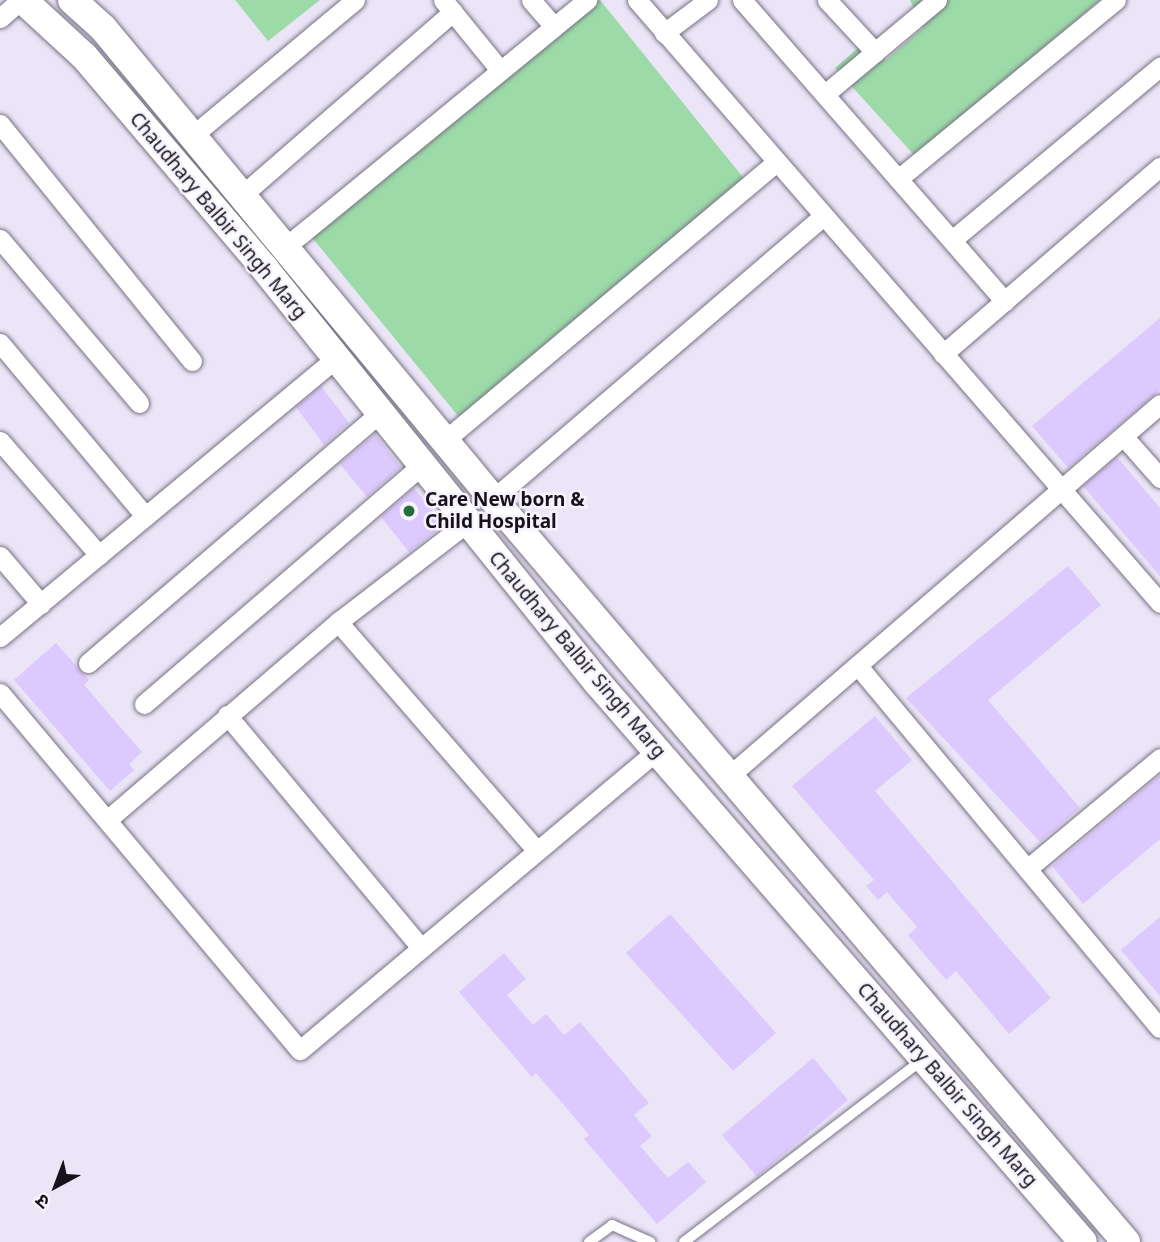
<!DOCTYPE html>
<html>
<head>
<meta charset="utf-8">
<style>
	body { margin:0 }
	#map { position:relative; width:1160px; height:1242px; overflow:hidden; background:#ebe5f7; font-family:"Noto Sans","Noto Sans Devanagari",sans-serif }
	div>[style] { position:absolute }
	.green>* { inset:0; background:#9cdaa8 }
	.building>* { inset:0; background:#dcc9fd }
	.roads { filter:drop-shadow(0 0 2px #787283) drop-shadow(0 0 2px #787283) }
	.lane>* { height:10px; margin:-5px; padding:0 5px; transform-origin:5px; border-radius:5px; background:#fff }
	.street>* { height:19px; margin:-9.5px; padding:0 9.5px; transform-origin:9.5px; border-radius:9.5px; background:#fff }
	.secondary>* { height:28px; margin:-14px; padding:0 14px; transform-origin:14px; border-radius:14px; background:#fff }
	.dots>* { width:19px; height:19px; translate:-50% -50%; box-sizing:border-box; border:4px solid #f7f3fe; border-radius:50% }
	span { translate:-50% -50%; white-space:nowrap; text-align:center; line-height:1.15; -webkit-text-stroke:5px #f7f3fe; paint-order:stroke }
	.street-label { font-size:19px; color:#151319 }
	.poi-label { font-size:19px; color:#151319; font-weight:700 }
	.left { translate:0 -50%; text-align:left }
	.north { position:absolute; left:21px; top:1151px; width:70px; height:70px; -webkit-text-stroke:5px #f7f3fe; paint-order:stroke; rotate:221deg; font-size:19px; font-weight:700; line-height:28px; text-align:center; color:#151319 }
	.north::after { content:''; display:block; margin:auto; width:24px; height:32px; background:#151319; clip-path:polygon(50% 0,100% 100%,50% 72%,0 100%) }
</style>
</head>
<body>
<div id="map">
	<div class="green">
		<i style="clip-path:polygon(235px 0,320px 0,268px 41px)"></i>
		<i style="clip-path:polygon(594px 0,600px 0,754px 191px,468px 428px,310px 235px)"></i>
		<i style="clip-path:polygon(910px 0,1100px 0,915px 156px,835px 68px,866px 41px,886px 60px,923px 28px)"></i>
	</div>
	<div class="building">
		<i style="clip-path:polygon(1160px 318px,1160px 390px,1068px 468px,1032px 426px)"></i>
		<i style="clip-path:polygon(321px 386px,349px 423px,324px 445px,296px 407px)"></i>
		<i style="clip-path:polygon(375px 434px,401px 467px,367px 497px,340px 464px)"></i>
		<i style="clip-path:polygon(1117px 457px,1160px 508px,1160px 576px,1083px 486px)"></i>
		<i style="clip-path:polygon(414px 488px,444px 525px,409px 552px,381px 517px)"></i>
		<i style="clip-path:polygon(1068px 566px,1101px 605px,988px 700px,1080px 808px,1040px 842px,906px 698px)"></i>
		<i style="clip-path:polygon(56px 643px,89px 680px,84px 685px,142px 752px,129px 764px,134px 770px,110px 791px,14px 680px)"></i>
		<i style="clip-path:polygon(875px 716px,912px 760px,875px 791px,1051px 998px,1009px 1034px,956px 971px,946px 980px,908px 935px,917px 927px,887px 892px,878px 900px,866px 886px,874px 880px,792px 786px)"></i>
		<i style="clip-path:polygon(1160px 775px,1160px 839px,1083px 904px,1052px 866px)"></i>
		<i style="clip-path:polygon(670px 914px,776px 1033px,733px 1071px,626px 953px)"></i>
		<i style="clip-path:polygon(1160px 917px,1160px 996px,1121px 950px)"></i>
		<i style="clip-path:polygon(504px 953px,526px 979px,507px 995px,533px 1025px,546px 1014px,564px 1035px,580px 1022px,649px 1103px,634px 1115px,652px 1136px,640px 1146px,668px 1178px,688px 1162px,706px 1182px,657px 1224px,584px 1139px,589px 1135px,563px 1104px,536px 1073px,532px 1077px,459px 992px)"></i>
		<i style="clip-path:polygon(813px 1058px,848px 1100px,757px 1177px,722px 1135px)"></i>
	</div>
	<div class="roads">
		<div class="lane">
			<i style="left:589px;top:1242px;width:29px;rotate:-36deg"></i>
			<i style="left:612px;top:1225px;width:42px;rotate:24.1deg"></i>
			<i style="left:684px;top:1242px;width:298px;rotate:-37.4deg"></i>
		</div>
		<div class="street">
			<i style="left:443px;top:0;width:89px;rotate:50.9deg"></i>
			<i style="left:531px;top:0;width:35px;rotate:49deg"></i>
			<i style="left:637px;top:0;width:798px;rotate:49.06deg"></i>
			<i style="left:742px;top:0;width:400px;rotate:48.9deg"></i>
			<i style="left:827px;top:0;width:71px;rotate:47.3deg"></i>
			<i style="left:875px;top:52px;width:81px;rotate:-40deg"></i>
			<i style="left:0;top:18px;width:28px;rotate:-41deg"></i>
			<i style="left:664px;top:33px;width:55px;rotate:-36.9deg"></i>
			<i style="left:825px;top:94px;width:65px;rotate:-40deg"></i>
			<i style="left:0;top:124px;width:305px;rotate:51deg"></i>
			<i style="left:192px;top:136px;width:212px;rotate:-39.8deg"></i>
			<i style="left:898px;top:179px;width:282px;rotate:-39.4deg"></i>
			<i style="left:241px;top:196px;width:281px;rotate:-41deg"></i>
			<i style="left:0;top:239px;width:215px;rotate:49.7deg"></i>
			<i style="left:952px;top:240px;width:271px;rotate:-39.8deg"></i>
			<i style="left:284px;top:248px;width:392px;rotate:-39.3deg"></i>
			<i style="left:0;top:343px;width:226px;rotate:50deg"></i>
			<i style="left:943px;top:354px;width:286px;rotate:-40.8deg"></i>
			<i style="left:1124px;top:437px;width:55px;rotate:48.7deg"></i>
			<i style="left:445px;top:440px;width:431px;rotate:-40deg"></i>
			<i style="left:0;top:441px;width:151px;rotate:49deg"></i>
			<i style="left:493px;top:499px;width:433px;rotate:-40.6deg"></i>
			<i style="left:0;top:556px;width:63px;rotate:49.5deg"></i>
			<i style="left:338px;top:622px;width:303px;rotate:49deg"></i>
			<i style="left:0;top:637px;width:437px;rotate:-39.7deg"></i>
			<i style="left:88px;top:663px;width:384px;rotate:-40.6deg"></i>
			<i style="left:858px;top:666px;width:471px;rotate:50.2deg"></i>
			<i style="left:0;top:693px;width:466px;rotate:50deg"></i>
			<i style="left:300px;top:1050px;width:465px;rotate:-40deg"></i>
			<i style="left:144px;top:704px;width:367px;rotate:-40.7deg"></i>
			<i style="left:227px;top:715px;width:303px;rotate:50.2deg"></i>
			<i style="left:729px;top:776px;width:569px;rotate:-40.8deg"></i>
			<i style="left:107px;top:820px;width:304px;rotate:-40.6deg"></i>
			<i style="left:338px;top:622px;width:164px;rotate:-37.6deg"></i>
			<i style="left:1027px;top:869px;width:173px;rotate:-39.8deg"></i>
		</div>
		<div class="secondary">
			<i style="left:23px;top:0;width:83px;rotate:42.6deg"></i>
			<i style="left:84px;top:56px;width:280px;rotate:49.6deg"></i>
			<i style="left:265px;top:269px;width:530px;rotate:51.21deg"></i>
			<i style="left:597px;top:682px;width:741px;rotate:49.05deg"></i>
			<i style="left:72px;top:0;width:42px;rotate:42.1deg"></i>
			<i style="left:103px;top:28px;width:612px;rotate:50.37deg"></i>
			<i style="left:493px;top:499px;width:976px;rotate:49.57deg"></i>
		</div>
	</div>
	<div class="dots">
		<i style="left:409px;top:511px;background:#266f3c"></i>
	</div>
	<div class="street-label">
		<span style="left:218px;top:216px;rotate:50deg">Chaudhary Balbir Singh Marg</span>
		<span style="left:577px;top:655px;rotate:50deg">Chaudhary Balbir Singh Marg</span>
		<span style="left:947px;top:1085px;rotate:49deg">Chaudhary Balbir Singh Marg</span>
	</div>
	<div class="poi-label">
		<span class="left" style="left:425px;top:511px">Care New born &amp;<br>Child Hospital</span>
	</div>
	<div class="north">उ</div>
</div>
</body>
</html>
